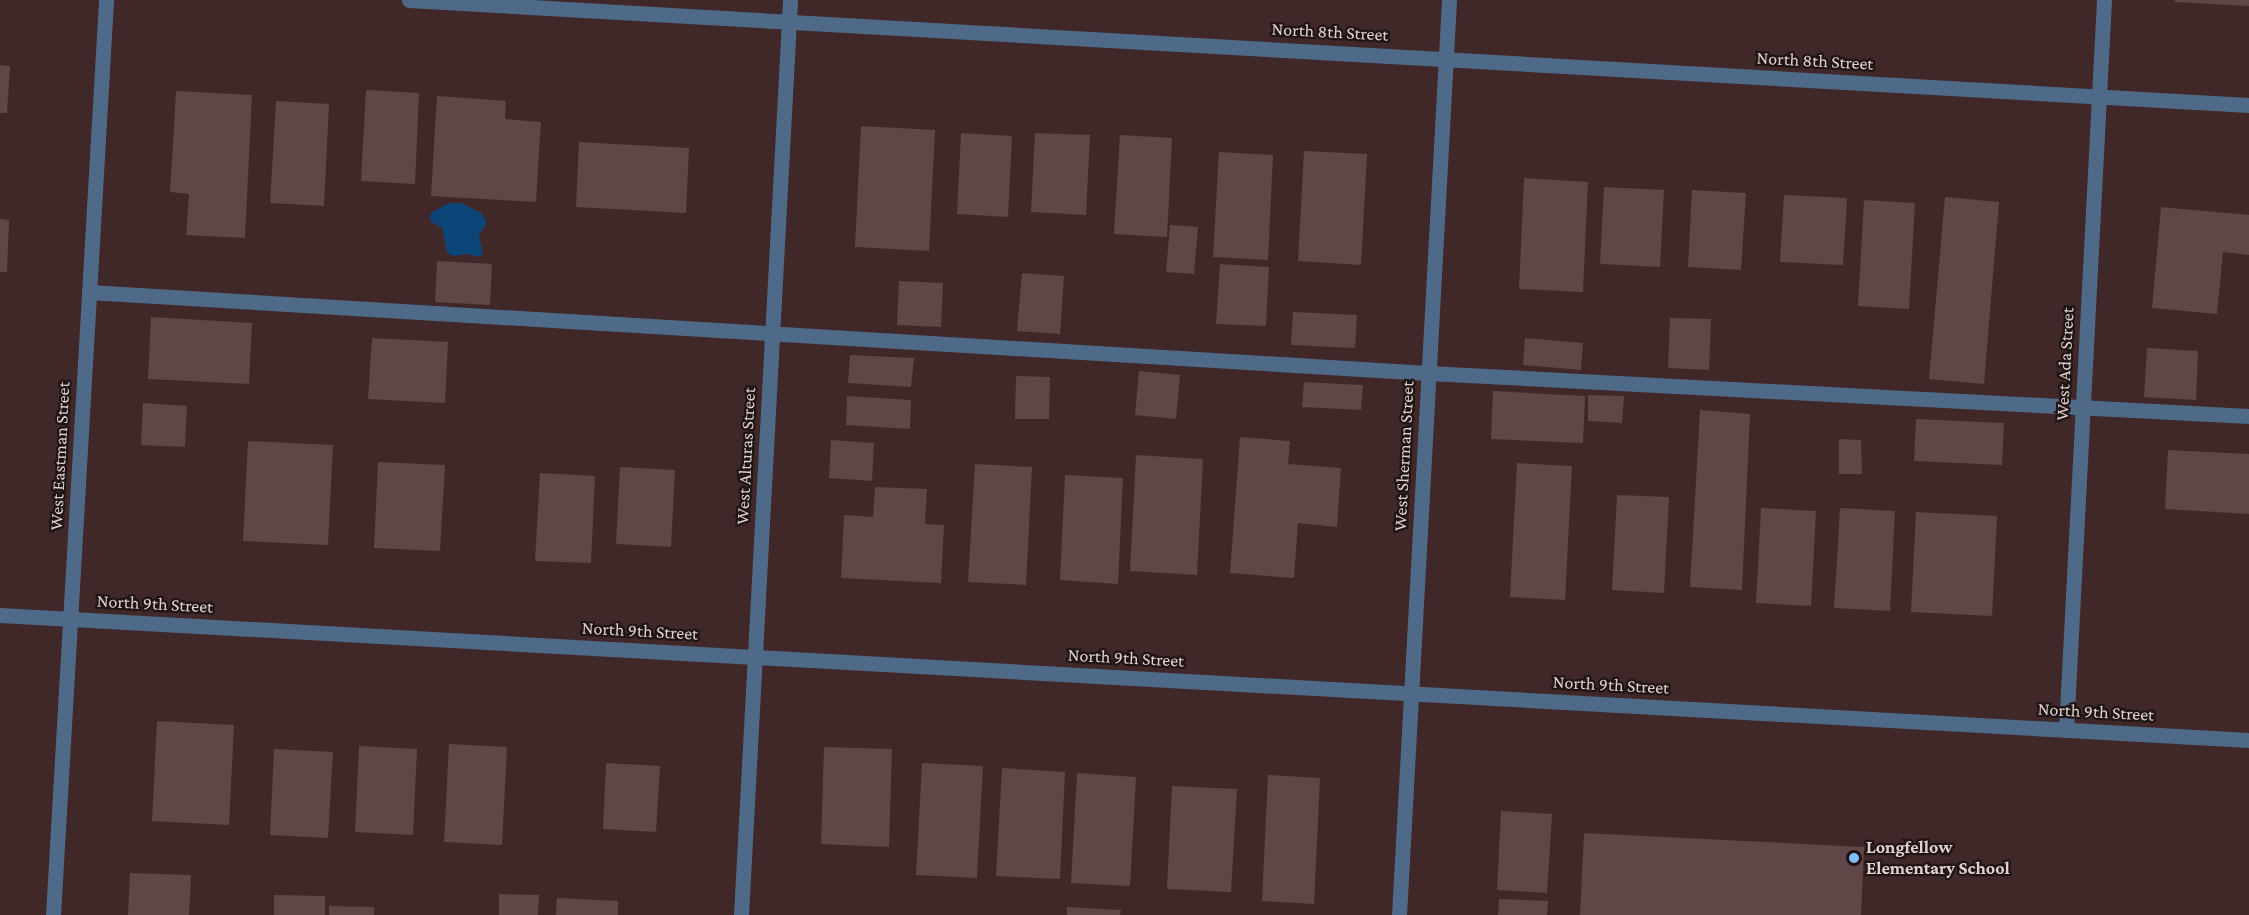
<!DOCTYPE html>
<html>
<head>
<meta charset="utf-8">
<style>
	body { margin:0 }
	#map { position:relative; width:2249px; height:915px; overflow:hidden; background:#402828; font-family:"Crimson Pro",serif }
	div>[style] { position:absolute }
	.water>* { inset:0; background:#0c4678 }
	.building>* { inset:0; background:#604646 }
	.minor>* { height:15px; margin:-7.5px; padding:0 7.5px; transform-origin:7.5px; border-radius:7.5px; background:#4f6a88 }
	.dots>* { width:16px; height:16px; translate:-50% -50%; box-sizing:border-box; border:3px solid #1f1414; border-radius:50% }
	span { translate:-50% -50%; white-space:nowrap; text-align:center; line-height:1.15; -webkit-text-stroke:4.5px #1f1414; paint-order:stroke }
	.street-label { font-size:18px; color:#e1d0d0 }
	.poi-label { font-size:18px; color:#e1d0d0; font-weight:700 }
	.left { translate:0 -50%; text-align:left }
</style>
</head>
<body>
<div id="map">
	<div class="water">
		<i style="clip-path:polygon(449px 203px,461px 203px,481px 213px,487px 223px,479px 235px,483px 254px,477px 257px,469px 254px,452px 256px,447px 252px,442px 228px,430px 221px,431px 213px)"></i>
	</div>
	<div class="building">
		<i style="clip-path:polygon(2175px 0,2249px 0,2249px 6px,2175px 2px)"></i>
		<i style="clip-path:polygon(0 65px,10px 66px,7px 113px,0 113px)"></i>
		<i style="clip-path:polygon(366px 90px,419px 93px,415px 184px,361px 181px)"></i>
		<i style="clip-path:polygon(176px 91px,252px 95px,245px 238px,186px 235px,189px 194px,170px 192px)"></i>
		<i style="clip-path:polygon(437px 96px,506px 101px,505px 119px,541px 122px,536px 202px,431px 196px)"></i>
		<i style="clip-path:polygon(276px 101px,329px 104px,324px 206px,270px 203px)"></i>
		<i style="clip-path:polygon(861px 126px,935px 130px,929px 251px,855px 247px)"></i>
		<i style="clip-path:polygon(961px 133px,1012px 136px,1008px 217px,957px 214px)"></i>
		<i style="clip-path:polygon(1035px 133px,1090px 135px,1086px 215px,1031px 212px)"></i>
		<i style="clip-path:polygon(1120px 135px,1172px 138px,1167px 237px,1114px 234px)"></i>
		<i style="clip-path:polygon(579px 142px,689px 148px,686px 213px,576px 207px)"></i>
		<i style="clip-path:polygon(1304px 151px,1367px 154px,1361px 265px,1298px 261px)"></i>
		<i style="clip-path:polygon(1219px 152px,1273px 155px,1268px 260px,1213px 257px)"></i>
		<i style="clip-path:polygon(1524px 178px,1588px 182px,1583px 292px,1519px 289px)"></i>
		<i style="clip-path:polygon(1604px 187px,1664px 190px,1660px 267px,1600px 264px)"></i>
		<i style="clip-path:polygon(1692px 190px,1746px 193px,1741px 270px,1688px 267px)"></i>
		<i style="clip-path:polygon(1784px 195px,1847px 198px,1843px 265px,1780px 262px)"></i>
		<i style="clip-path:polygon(1945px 197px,1999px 202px,1984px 384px,1929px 379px)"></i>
		<i style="clip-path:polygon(1864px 200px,1915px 203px,1909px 309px,1858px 306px)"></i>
		<i style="clip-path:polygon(2161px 207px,2249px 215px,2249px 255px,2223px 252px,2217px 314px,2152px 308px)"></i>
		<i style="clip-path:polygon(0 219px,9px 220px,7px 272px,0 272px)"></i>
		<i style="clip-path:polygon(1170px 225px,1198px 227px,1194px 274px,1166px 272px)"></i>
		<i style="clip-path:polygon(437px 261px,492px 264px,490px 305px,435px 302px)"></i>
		<i style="clip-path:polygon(1220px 264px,1269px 267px,1266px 326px,1216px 324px)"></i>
		<i style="clip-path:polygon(1022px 273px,1064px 276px,1060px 334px,1017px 331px)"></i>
		<i style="clip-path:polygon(899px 281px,943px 283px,941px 327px,897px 325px)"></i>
		<i style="clip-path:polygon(1293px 312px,1357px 315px,1355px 348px,1291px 345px)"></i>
		<i style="clip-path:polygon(151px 317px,252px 323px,249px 384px,148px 379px)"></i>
		<i style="clip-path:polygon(1670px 318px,1711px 319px,1709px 370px,1668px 368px)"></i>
		<i style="clip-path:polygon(372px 338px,448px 342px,445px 403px,368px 399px)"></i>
		<i style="clip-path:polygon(1525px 338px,1583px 343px,1581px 370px,1523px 365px)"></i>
		<i style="clip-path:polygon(2147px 348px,2198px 351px,2196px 400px,2144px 397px)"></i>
		<i style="clip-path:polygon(850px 355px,914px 358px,911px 387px,848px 383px)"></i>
		<i style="clip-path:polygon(1139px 371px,1180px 375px,1176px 419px,1135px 415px)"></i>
		<i style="clip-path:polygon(1016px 376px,1050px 377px,1049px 419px,1015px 419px)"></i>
		<i style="clip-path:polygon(1304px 382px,1363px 385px,1361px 410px,1302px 407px)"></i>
		<i style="clip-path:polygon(1493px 391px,1585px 396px,1583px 443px,1491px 439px)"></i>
		<i style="clip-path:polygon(1588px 395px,1624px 396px,1622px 423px,1588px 421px)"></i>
		<i style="clip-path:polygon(847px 396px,911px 400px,910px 429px,846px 425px)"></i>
		<i style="clip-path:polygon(143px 403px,187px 406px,185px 447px,141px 445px)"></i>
		<i style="clip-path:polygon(1700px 410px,1750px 414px,1742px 590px,1690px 587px)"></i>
		<i style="clip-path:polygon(1916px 419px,2004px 423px,2002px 465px,1914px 461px)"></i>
		<i style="clip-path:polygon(1240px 437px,1290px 441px,1288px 464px,1341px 468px,1337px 527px,1298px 523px,1294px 578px,1230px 573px)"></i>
		<i style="clip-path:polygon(1839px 439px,1861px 440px,1862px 474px,1839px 474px)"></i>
		<i style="clip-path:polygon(831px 440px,874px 443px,872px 481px,829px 478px)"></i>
		<i style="clip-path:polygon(248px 441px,333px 445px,328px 545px,243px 541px)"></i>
		<i style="clip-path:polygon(2168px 450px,2249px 454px,2249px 514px,2165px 509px)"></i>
		<i style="clip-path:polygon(1136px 455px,1203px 459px,1197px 575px,1130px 571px)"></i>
		<i style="clip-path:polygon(378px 462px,445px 465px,440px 551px,374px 548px)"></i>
		<i style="clip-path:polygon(1517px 463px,1572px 466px,1565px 600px,1510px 597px)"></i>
		<i style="clip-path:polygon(975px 464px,1032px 467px,1026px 585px,968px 582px)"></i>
		<i style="clip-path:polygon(620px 467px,675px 470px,671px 547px,616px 544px)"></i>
		<i style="clip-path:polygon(540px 473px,595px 476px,591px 563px,535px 561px)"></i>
		<i style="clip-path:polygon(1065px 475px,1123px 478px,1118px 584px,1060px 580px)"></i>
		<i style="clip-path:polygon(875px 487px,927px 489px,925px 524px,944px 525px,941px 583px,841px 578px,844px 515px,873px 517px)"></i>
		<i style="clip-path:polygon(1617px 495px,1669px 497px,1664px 593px,1612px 590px)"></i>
		<i style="clip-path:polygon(1761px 508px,1816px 511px,1811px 606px,1756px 603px)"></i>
		<i style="clip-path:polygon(1840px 508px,1895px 511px,1890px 611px,1834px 608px)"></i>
		<i style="clip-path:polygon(1916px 512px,1997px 516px,1992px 616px,1911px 612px)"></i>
		<i style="clip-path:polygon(157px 721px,234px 725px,229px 825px,152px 821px)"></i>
		<i style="clip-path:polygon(449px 744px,507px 747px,502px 845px,444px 842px)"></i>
		<i style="clip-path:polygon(359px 746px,417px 749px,413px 835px,355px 832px)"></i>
		<i style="clip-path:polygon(824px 747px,892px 749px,889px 847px,821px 844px)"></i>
		<i style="clip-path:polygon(274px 749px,333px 752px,328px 838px,270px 835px)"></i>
		<i style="clip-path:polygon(606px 763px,660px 766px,656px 832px,603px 829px)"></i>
		<i style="clip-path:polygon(922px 763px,983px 766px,977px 878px,916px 875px)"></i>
		<i style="clip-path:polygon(1002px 768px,1065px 772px,1060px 879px,996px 876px)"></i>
		<i style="clip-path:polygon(1077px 773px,1136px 777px,1130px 886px,1071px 883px)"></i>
		<i style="clip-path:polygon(1268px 775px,1320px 778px,1314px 904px,1262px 901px)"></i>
		<i style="clip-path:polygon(1172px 786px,1237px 789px,1231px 892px,1167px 889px)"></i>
		<i style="clip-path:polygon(1501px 811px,1552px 814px,1547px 893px,1497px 890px)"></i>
		<i style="clip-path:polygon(1584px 833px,1864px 847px,1861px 915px,1580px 915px)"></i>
		<i style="clip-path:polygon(130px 873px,191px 875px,189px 915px,128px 915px)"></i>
		<i style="clip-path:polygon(499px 894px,539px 895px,538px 915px,499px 915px)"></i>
		<i style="clip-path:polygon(274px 895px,325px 896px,325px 915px,274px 915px)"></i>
		<i style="clip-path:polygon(557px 898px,618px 901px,618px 915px,556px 915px)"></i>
		<i style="clip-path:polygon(1499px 899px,1548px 901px,1547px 915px,1498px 915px)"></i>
		<i style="clip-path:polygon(329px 906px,374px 907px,374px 915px,329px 915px)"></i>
		<i style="clip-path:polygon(1067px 907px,1121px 910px,1120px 915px,1067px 915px)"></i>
	</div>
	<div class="minor">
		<i style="left:409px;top:0;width:1843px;rotate:3.27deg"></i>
		<i style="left:89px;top:292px;width:1341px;rotate:3.46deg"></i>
		<i style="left:1428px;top:373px;width:822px;rotate:3deg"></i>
		<i style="left:0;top:615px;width:2252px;rotate:3.18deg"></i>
		<i style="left:2066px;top:730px;width:731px;rotate:-87.02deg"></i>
		<i style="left:53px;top:915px;width:917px;rotate:-86.68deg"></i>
		<i style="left:741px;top:915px;width:916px;rotate:-86.93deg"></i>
		<i style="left:1399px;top:915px;width:916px;rotate:-86.87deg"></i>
	</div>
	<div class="dots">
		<i style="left:1854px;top:858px;background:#81bdfa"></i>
	</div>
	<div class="street-label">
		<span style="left:1330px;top:32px;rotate:3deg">North 8th Street</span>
		<span style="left:1815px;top:61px;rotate:3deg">North 8th Street</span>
		<span style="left:2065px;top:364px;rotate:-87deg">West Ada Street</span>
		<span style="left:60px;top:456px;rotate:-87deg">West Eastman Street</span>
		<span style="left:746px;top:456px;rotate:-87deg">West Alturas Street</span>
		<span style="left:1404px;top:456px;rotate:-87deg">West Sherman Street</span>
		<span style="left:155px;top:604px;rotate:3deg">North 9th Street</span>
		<span style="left:640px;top:631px;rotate:3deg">North 9th Street</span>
		<span style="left:1126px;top:658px;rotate:3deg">North 9th Street</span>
		<span style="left:1611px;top:685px;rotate:3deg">North 9th Street</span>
		<span style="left:2096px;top:712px;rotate:3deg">North 9th Street</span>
	</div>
	<div class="poi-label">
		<span class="left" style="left:1866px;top:858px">Longfellow<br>Elementary School</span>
	</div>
</div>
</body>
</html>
